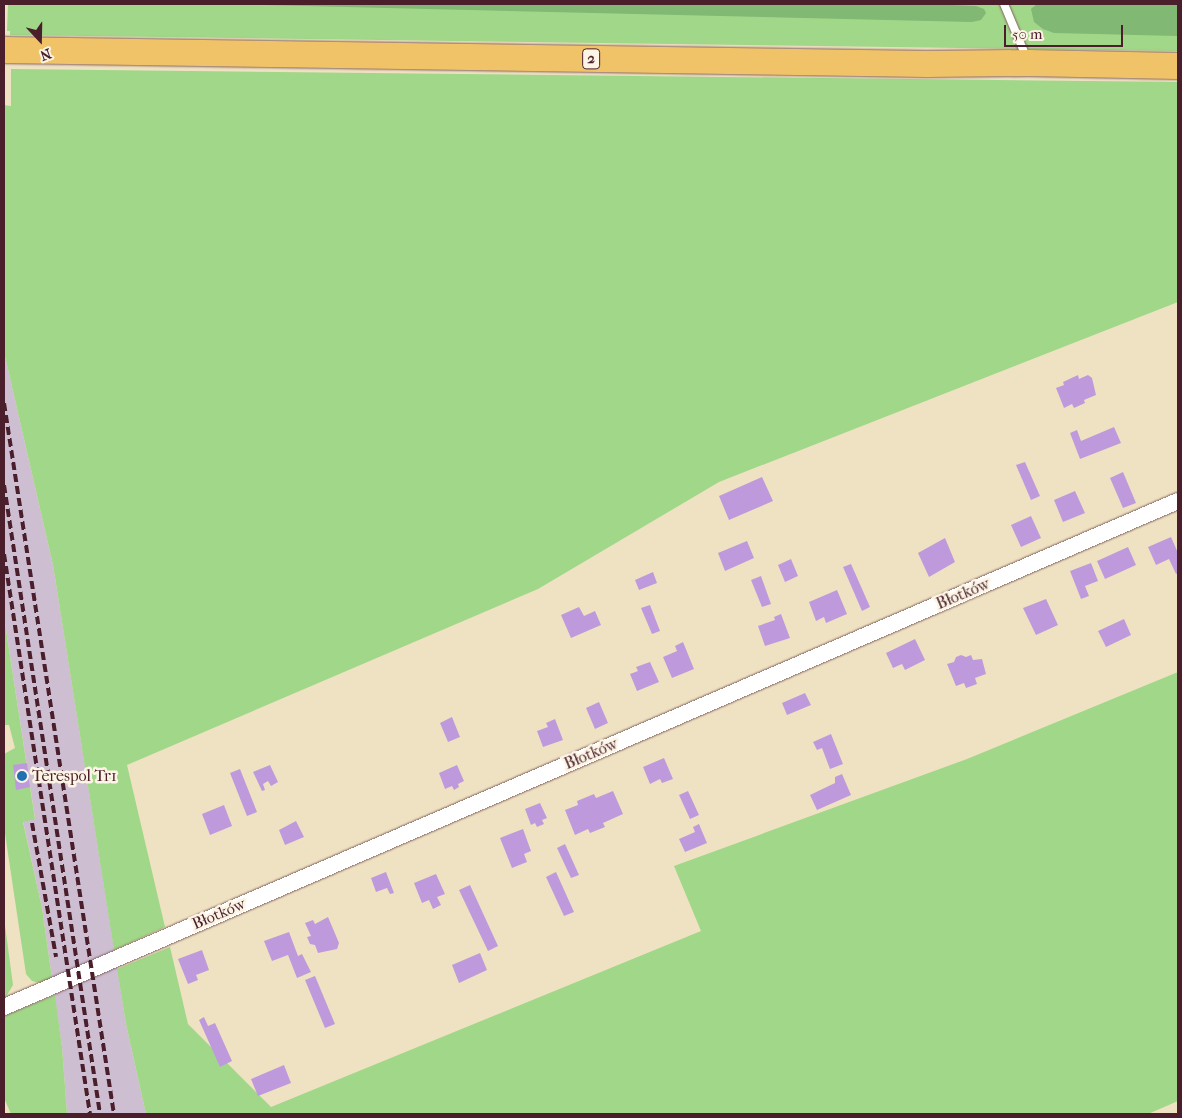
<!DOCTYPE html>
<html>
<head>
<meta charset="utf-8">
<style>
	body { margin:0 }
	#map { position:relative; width:1182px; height:1118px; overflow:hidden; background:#efe2c2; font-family:"IM FELL French Canon",serif }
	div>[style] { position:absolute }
	.industrial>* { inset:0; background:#cebed2 }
	.green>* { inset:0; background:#a1d788 }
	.forest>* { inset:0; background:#80b874 }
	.building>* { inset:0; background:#be9add }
	.roads { filter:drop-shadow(0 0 1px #846360) drop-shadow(0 0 1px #846360) }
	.service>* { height:8px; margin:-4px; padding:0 4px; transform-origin:4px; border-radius:4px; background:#fff }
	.minor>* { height:16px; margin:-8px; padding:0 8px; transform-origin:8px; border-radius:8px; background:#fff }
	.trunk>* { height:26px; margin:-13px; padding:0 13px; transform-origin:13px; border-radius:13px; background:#f1c369 }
	.rail>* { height:4px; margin-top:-2px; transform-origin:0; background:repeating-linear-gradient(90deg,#4a1f2b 0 8px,transparent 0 12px) }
	.dots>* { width:14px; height:14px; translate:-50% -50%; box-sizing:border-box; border:2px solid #fcf5e5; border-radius:50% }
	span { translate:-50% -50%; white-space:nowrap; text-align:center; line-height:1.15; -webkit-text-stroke:5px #fcf5e5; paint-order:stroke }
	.shield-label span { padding:1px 4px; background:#fcf5e5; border:1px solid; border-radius:4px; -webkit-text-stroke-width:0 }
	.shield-label { font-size:15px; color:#4a1f2b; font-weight:700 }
	.street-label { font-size:16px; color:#4a1f2b }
	.poi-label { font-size:16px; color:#4a1f2b }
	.left { translate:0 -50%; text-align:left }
	.frame { position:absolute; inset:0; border:5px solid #4a1f2b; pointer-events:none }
	.north { position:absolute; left:15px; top:15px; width:50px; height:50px; -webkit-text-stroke:4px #fcf5e5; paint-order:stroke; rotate:159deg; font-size:14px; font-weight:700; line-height:20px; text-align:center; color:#4a1f2b }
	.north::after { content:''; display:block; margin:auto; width:18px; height:22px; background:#4a1f2b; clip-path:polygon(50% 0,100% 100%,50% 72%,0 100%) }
	.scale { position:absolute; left:1004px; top:25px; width:119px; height:22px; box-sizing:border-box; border:2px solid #4a1f2b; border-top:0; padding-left:6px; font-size:15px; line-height:18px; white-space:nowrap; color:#4a1f2b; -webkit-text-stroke:4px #fcf5e5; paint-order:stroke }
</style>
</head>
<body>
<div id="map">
	<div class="industrial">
		<i style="clip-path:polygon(4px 352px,53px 565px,126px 1024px,146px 1114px,67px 1114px,62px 1047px,42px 908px,23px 821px,35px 818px,4px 617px)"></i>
	</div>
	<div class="green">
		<i style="clip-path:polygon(8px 4px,1178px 4px,1178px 51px,10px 35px,10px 31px,7px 31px)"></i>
		<i style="clip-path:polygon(11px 69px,1178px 82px,1178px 302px,719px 482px,538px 589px,127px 765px,165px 927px,114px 950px,53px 565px,4px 352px,4px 105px,11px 106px)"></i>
		<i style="clip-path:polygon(4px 617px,35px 819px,23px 822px,42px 908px,52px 978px,41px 983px,32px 981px,26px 974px,4px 827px,4px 754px,15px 748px,9px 725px,4px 725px)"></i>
		<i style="clip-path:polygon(1178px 672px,1178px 1101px,1148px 1114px,146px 1114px,126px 1024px,117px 969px,170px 947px,188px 1024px,271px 1107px,701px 931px,674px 866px,967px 759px)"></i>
		<i style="clip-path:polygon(4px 918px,13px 985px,4px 1000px)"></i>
		<i style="clip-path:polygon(55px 995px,62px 1047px,67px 1114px,11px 1114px,4px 1098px,4px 1016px)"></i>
	</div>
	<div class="forest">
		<i style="clip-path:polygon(220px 4px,928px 4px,976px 6px,984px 9px,986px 13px,981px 20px,972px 22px)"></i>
		<i style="clip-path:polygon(1037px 4px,1178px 4px,1178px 36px,1054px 33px,1043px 29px,1034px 22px,1031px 9px)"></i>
	</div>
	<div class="building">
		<i style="clip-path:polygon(1078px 375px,1079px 379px,1088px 375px,1092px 378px,1096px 395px,1084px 400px,1085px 403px,1074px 408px,1072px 404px,1064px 408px,1056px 388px,1064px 385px,1063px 382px)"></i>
		<i style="clip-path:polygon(1114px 427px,1121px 443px,1080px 459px,1070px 433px,1077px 430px,1081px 441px)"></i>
		<i style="clip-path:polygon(1025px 462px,1040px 496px,1031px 500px,1016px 465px)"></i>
		<i style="clip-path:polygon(1123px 472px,1136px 503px,1123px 508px,1110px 478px)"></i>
		<i style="clip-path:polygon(762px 477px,773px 501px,729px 520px,719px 496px)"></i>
		<i style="clip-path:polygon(1075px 491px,1085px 513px,1063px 522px,1054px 500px)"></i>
		<i style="clip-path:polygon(1031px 516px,1041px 538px,1021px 547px,1011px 525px)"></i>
		<i style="clip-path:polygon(1171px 537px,1178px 553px,1178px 573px,1176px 574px,1169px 559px,1156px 565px,1148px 547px)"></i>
		<i style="clip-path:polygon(945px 538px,955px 562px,929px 577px,918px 553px)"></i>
		<i style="clip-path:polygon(747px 541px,754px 558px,725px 571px,718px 553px)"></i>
		<i style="clip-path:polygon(1128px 547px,1136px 565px,1105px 579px,1097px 561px)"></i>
		<i style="clip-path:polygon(791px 559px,798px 576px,785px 582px,778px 565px)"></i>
		<i style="clip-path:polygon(1091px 563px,1098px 581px,1085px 586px,1089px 596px,1081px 599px,1070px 571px)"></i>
		<i style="clip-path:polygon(851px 564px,870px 607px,862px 611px,843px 567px)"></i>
		<i style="clip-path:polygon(653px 572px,657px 583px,639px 590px,635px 580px)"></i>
		<i style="clip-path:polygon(761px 576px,771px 604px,762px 607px,751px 580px)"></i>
		<i style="clip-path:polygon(837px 590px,847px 614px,826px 623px,824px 617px,816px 621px,809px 602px)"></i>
		<i style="clip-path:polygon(1046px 599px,1058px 625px,1036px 635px,1023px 608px)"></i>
		<i style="clip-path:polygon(650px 605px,660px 631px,652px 634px,641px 608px)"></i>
		<i style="clip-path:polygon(579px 607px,584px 616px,595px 611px,601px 625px,571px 638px,561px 615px)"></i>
		<i style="clip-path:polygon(781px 614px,790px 638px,765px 646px,758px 626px,775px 620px,774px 617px)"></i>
		<i style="clip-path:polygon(1124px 619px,1131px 635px,1106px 647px,1098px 631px)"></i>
		<i style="clip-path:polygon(915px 639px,925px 660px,905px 670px,902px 664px,893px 668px,886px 653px)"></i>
		<i style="clip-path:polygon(683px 642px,694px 669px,672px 678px,663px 657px,677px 651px,675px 646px)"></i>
		<i style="clip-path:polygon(961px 655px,966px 657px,971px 655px,973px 660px,982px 659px,986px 674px,975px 678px,977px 684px,966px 688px,964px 683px,956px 686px,947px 664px,954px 662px,956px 657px)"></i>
		<i style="clip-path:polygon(650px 662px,659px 682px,637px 691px,630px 674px,638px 671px,636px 667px)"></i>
		<i style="clip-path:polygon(805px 693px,811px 705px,787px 715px,782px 703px)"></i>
		<i style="clip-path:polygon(599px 702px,608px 723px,595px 729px,586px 708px)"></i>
		<i style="clip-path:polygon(452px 717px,460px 737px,448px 742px,440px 723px)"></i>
		<i style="clip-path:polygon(555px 719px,563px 740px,543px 747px,537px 731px,548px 727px,546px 723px)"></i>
		<i style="clip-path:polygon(831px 734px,843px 764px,830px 769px,822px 748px,817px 750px,813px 742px)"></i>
		<i style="clip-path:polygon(664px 758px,673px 779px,662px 783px,660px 779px,650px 784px,643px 767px)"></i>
		<i style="clip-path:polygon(27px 763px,30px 787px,16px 790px,13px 765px)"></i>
		<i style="clip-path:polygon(270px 765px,278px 782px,271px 786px,268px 781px,263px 784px,265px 790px,262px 791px,253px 772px)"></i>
		<i style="clip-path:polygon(457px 765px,464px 781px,458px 784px,459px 787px,454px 790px,452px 786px,445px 789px,439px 773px)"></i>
		<i style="clip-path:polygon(240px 769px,257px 812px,247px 816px,230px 773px)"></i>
		<i style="clip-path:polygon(842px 774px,851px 795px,817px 810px,810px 795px,835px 783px,835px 777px)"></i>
		<i style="clip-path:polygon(613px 791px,623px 814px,603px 823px,605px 827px,590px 833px,588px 829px,575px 835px,565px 810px,578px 805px,577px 801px,594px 794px,596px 798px)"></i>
		<i style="clip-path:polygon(688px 791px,699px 815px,690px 819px,679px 795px)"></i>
		<i style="clip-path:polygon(540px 803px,547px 818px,542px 820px,544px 824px,537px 827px,535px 823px,531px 825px,525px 809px)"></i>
		<i style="clip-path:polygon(224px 805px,232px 826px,210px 835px,202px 814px)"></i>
		<i style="clip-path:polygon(296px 821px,304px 837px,285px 845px,279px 830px)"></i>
		<i style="clip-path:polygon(699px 824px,707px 843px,685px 852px,679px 839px,695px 832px,693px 827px)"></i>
		<i style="clip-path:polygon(523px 829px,531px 851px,524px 854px,527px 862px,512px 868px,500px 838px)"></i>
		<i style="clip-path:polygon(565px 844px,579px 875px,571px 878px,557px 848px)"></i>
		<i style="clip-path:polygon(386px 872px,394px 893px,390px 894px,387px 888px,376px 892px,371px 878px)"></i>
		<i style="clip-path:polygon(556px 872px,574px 912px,564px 916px,546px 877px)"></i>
		<i style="clip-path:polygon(436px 874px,445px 894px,437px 897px,441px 905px,433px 909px,429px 900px,422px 903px,414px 883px)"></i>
		<i style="clip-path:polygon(470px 885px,498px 946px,488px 951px,459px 890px)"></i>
		<i style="clip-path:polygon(328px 917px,339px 943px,337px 949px,318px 953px,315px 945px,310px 944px,307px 937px,311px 936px,305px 923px,313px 920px,315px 924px)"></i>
		<i style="clip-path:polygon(289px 932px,298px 956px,302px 954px,311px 972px,297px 978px,288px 955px,272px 961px,264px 941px)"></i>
		<i style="clip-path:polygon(202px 950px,209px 970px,196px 975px,198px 980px,188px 984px,178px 959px)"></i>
		<i style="clip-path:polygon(480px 953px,487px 970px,459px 983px,452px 965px)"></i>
		<i style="clip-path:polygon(315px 976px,335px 1024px,325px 1028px,305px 980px)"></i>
		<i style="clip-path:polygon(204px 1017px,208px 1026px,215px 1023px,232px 1061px,220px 1067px,199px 1020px)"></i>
		<i style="clip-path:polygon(284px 1065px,291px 1083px,258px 1096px,251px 1079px)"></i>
	</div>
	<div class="roads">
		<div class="service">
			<i style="left:1004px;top:4px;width:60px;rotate:67.3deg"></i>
		</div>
		<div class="minor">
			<i style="left:4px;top:1007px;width:1278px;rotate:-23.32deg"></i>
		</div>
		<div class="trunk">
			<i style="left:4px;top:50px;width:923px;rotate:0.87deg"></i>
			<i style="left:927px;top:64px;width:102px;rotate:-0.6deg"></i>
			<i style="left:1029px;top:63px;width:149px;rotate:1.2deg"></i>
		</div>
	</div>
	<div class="rail">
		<i style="left:4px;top:403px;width:719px;rotate:81.21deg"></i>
		<i style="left:4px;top:485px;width:636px;rotate:81.32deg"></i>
		<i style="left:4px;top:554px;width:567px;rotate:81.27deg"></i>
		<i style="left:32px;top:823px;width:136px;rotate:79.8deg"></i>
	</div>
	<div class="dots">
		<i style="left:22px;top:776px;background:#1f6fb2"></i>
	</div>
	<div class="shield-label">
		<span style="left:591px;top:59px">2</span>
	</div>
	<div class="street-label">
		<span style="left:963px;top:594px;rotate:-23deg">Błotków</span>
		<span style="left:591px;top:754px;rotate:-23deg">Błotków</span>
		<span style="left:219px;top:914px;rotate:-23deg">Błotków</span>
	</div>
	<div class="poi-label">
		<span class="left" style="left:32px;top:776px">Terespol Tr1</span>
	</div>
	<div class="frame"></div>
	<div class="north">N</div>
	<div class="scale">50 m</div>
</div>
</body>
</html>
